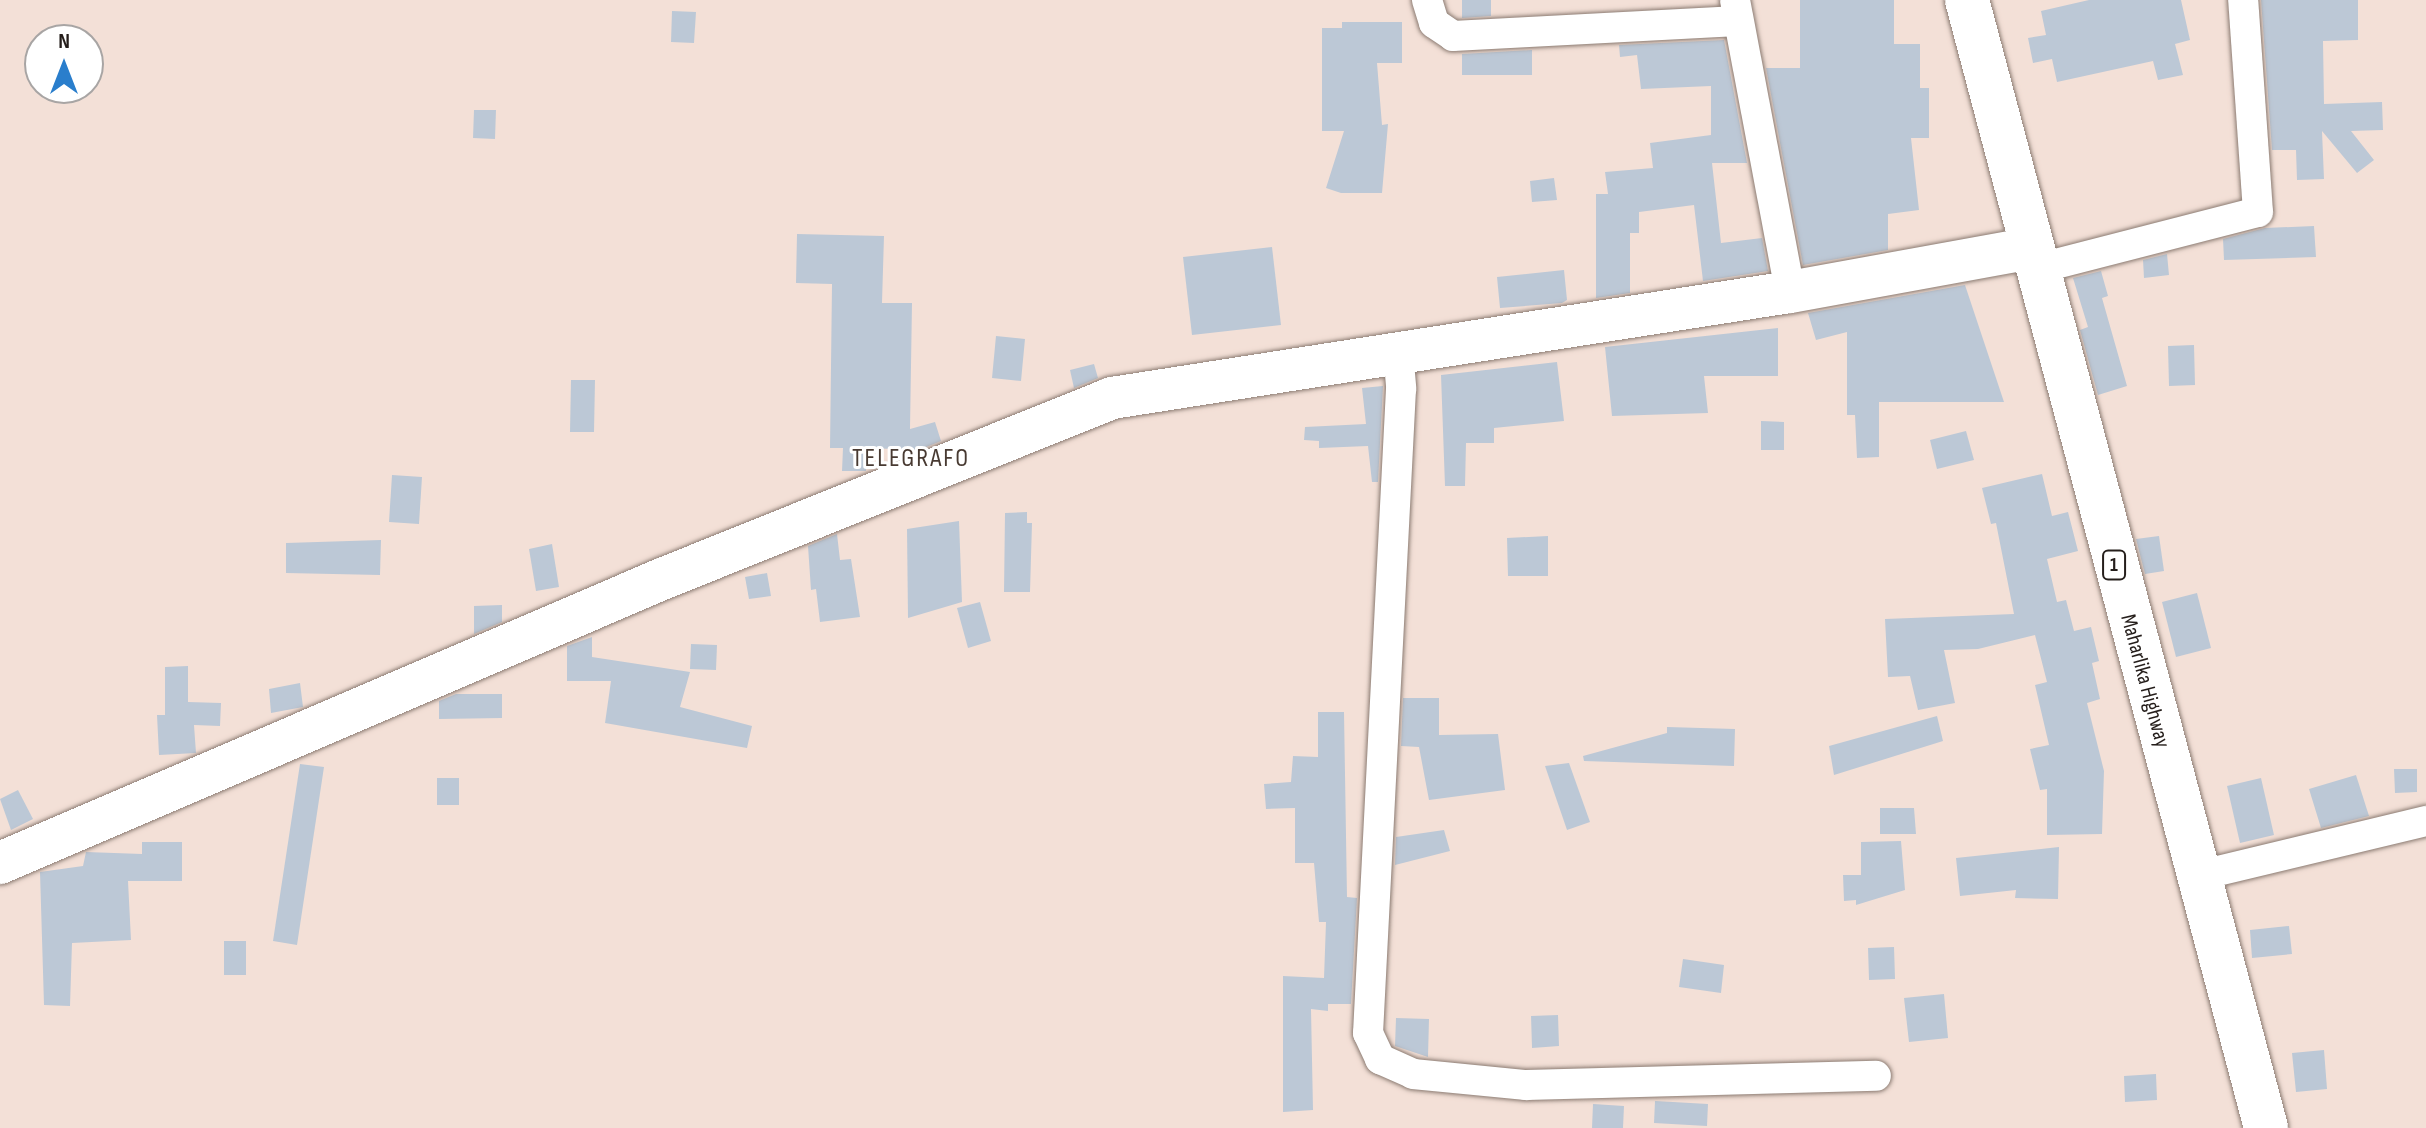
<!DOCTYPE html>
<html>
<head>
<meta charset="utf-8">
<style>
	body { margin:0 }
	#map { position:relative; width:2426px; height:1128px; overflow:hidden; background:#f3e0d7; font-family:"Sofia Sans Condensed",sans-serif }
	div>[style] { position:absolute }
	.building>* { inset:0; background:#bcc8d6 }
	.roads { filter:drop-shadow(0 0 2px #8b7b72) drop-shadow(0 0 2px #8b7b72) }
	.street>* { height:30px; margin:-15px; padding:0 15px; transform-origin:15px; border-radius:15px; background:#fff }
	.secondary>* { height:42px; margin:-21px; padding:0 21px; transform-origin:21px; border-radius:21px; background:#fff }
	.highway>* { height:44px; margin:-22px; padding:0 22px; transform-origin:22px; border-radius:22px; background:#fff }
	span { translate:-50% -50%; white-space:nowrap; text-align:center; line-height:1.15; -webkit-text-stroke:6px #fff; paint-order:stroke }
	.shield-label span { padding:2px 6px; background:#fff; border:2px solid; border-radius:6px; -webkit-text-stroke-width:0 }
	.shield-label { font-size:20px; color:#251e1b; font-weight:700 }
	.street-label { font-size:22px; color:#251e1b }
	.quarter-label { font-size:26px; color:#483a32; letter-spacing:2px }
	.north { position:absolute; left:24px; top:24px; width:80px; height:80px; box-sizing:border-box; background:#fff; border:2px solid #a8a5a4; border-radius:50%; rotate:0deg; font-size:22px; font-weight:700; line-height:32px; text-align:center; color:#251e1b }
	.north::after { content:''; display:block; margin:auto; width:28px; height:36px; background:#2a7ecc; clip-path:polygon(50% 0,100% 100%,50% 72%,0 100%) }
</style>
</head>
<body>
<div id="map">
	<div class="building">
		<i style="clip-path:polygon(1462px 0,1491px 0,1491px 16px,1462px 18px)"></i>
		<i style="clip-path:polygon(1800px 0,1894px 0,1894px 44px,1920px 44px,1920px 88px,1929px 88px,1929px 138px,1911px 138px,1919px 210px,1888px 214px,1888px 250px,1803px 265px,1766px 68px,1800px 68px)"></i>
		<i style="clip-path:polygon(2089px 0,2181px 0,2190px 40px,2175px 44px,2183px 75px,2158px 80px,2153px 61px,2057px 82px,2052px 59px,2033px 63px,2028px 38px,2046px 35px,2041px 11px)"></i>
		<i style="clip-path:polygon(2261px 0,2358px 0,2358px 40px,2323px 41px,2324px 104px,2382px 102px,2383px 130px,2351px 131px,2374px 160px,2357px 173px,2322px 131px,2324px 179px,2297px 180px,2296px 150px,2272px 150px)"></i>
		<i style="clip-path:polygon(672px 11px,696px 12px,694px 43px,671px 42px)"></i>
		<i style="clip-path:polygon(1342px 22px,1402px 22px,1402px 63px,1377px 63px,1382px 125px,1388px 124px,1382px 193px,1341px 193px,1326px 188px,1344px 131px,1322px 131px,1322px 28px,1342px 28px)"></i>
		<i style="clip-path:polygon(1724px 40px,1747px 163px,1712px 163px,1721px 243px,1762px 238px,1768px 271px,1703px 281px,1694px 205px,1639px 212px,1639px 233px,1630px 233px,1630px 293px,1596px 298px,1596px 194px,1608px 194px,1605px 172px,1653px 168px,1650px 143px,1711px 135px,1711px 86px,1641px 89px,1637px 55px,1620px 57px,1619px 45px)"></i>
		<i style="clip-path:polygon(1532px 50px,1532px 75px,1462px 75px,1462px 54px)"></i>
		<i style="clip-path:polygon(474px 110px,496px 110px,495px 139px,473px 138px)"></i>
		<i style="clip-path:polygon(1554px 178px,1557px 200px,1532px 202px,1530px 181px)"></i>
		<i style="clip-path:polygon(2314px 226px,2316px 257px,2224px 260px,2223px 239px,2265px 228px)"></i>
		<i style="clip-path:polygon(797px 234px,884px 236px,882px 303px,912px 303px,910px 429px,935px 422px,941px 441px,919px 450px,867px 448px,866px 471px,842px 471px,843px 448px,830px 448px,832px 284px,796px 283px)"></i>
		<i style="clip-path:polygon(1272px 247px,1281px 325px,1192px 335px,1183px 257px)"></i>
		<i style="clip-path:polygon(2167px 254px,2169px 275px,2144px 278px,2143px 260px)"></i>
		<i style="clip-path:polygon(1564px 270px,1567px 300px,1562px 303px,1500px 308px,1497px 277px)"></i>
		<i style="clip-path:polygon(2101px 271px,2108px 296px,2102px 298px,2127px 386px,2098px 395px,2080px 330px,2088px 327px,2073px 278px)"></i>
		<i style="clip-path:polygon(1965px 285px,2004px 402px,1879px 402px,1879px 457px,1857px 458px,1855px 415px,1847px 415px,1847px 332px,1816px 340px,1808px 313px)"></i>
		<i style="clip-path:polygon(1778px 328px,1778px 376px,1704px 376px,1708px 413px,1612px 416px,1605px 347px)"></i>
		<i style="clip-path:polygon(996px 336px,1025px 339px,1021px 381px,992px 378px)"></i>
		<i style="clip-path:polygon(2194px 345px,2195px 385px,2169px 386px,2168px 346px)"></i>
		<i style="clip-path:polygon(1557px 362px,1564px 421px,1494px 428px,1494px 443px,1466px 443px,1465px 486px,1445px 486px,1441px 375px)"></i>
		<i style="clip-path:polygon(1094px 364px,1098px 378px,1074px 388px,1070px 370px)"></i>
		<i style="clip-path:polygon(571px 380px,595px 380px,594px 432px,570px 432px)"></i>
		<i style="clip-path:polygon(1383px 386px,1378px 482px,1372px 482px,1368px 446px,1319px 448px,1319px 441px,1304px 440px,1305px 427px,1366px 424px,1362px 388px)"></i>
		<i style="clip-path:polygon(1761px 421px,1784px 422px,1784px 450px,1761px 450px)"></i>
		<i style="clip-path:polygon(1966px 431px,1974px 460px,1937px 469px,1930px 440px)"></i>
		<i style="clip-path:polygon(2042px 474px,2052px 516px,2068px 512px,2078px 551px,2047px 559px,2057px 602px,2066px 600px,2074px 631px,2091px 627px,2099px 661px,2092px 663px,2100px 699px,2087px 703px,2104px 771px,2102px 834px,2047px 835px,2047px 789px,2040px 790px,2030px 749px,2049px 745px,2035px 685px,2047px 682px,2035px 635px,1978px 649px,1944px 650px,1955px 703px,1918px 710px,1910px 676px,1888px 677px,1885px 619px,2014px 614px,1996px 523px,1991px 524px,1982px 488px)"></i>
		<i style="clip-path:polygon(392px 475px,422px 477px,419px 524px,389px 522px)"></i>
		<i style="clip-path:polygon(1027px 512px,1027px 523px,1032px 523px,1030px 592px,1004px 592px,1005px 513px)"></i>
		<i style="clip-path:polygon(959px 521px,962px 602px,908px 618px,907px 529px)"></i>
		<i style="clip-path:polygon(837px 534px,840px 560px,851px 559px,860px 617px,820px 622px,816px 589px,811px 590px,808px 546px)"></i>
		<i style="clip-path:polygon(1548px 536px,1548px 576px,1508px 576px,1507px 538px)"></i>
		<i style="clip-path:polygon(2159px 536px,2164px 571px,2145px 574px,2136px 539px)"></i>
		<i style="clip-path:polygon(381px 540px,380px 575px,286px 573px,286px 543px)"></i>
		<i style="clip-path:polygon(552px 544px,559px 587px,536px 591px,529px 549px)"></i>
		<i style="clip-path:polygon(767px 573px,771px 596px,749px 599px,745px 577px)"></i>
		<i style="clip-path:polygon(2197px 593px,2211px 648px,2176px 657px,2162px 602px)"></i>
		<i style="clip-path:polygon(980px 602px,991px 641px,968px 648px,957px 608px)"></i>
		<i style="clip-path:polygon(502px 605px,502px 622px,474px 634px,474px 606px)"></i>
		<i style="clip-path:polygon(592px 637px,592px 657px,690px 672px,680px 707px,752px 726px,747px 748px,605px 723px,611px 681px,567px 681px,567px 646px)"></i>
		<i style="clip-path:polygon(691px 644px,717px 645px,716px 670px,690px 669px)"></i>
		<i style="clip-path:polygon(188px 666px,188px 702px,221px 703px,220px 726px,194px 725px,196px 753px,159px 755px,157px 715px,165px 715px,165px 667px)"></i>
		<i style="clip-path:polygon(300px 683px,303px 707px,271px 713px,269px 689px)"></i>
		<i style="clip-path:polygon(456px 694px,502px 694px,502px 718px,439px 719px,439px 701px)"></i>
		<i style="clip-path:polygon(1403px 698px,1439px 698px,1439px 735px,1498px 734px,1505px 790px,1429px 800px,1419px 747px,1401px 746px)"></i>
		<i style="clip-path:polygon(1318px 712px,1344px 712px,1347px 897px,1357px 898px,1351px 1004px,1328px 1004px,1328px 1011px,1311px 1009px,1313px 1110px,1283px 1112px,1283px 976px,1324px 978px,1326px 922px,1319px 922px,1314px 863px,1295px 863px,1295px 808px,1266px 809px,1264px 784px,1291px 782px,1293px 756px,1318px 757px)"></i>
		<i style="clip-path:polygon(1937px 716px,1943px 741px,1834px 775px,1829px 746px)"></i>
		<i style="clip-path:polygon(1667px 727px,1735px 729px,1734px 766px,1584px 761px,1583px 756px,1667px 733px)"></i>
		<i style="clip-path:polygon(1569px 763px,1590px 822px,1567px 830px,1545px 766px)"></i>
		<i style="clip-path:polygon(300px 764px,324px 767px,297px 945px,273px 941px)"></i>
		<i style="clip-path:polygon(2394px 769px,2417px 769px,2417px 792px,2395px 793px)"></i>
		<i style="clip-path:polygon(2356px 775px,2369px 816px,2321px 828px,2309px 789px)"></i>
		<i style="clip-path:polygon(437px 778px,459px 778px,459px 805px,437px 805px)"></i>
		<i style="clip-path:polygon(2261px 778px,2274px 835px,2240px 843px,2227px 786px)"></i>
		<i style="clip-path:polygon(18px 790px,33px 819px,11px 830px,0 799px)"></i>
		<i style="clip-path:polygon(1880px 808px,1914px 808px,1916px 834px,1880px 834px)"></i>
		<i style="clip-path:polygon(1444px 830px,1450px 851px,1395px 865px,1396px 837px)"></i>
		<i style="clip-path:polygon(1901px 841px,1905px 890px,1856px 905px,1856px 900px,1844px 901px,1843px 875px,1861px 875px,1861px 842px)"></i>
		<i style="clip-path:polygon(142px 842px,182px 842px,182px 881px,128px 881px,131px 940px,72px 943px,70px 1006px,44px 1005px,40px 872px,83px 866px,86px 852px,142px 854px)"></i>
		<i style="clip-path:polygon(2059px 847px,2058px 899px,2015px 898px,2016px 890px,1960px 896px,1956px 858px)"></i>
		<i style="clip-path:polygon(2289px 926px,2292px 954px,2252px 958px,2250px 930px)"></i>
		<i style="clip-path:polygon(224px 941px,246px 941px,246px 975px,224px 975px)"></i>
		<i style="clip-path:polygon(1894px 947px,1895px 979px,1869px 980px,1868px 948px)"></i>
		<i style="clip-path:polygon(1683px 959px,1724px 965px,1721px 993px,1679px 987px)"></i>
		<i style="clip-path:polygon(1944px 994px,1948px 1038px,1909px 1042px,1904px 998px)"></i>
		<i style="clip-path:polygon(1558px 1015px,1559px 1046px,1532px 1048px,1531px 1016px)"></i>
		<i style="clip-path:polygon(1396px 1018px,1429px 1019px,1428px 1057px,1395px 1046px)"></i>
		<i style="clip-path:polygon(2324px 1050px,2327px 1089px,2296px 1092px,2292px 1053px)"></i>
		<i style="clip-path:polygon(2156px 1074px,2157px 1100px,2125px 1102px,2124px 1076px)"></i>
		<i style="clip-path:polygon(1655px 1101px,1708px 1104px,1707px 1126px,1654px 1123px)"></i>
		<i style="clip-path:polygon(1593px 1104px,1624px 1106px,1623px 1128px,1592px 1128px)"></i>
	</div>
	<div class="roads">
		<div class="street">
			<i style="left:1427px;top:0;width:24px;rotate:73deg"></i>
			<i style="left:1434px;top:23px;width:23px;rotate:34deg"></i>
			<i style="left:1453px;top:36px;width:285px;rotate:-3deg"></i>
			<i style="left:1735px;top:0;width:297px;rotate:79.3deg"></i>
			<i style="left:2036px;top:269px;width:229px;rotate:-14.4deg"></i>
			<i style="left:2258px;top:212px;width:213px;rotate:-94deg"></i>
			<i style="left:1398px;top:351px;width:38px;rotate:85deg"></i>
			<i style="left:1401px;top:389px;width:645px;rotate:92.93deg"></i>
			<i style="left:1368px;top:1033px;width:29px;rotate:65deg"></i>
			<i style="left:1380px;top:1059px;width:36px;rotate:24deg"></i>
			<i style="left:1413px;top:1074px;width:114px;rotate:5.6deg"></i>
			<i style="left:1526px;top:1085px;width:350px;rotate:-1.5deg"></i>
			<i style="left:2197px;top:876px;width:236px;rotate:-13.5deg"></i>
		</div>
		<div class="secondary">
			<i style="left:0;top:863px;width:720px;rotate:-23.22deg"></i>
			<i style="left:662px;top:579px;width:485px;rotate:-21.9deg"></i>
			<i style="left:1112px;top:398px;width:686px;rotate:-8.89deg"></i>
			<i style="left:1790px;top:292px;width:245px;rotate:-10.3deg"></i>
		</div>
		<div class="highway">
			<i style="left:1967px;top:0;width:1167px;rotate:75.15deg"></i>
		</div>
	</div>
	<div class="shield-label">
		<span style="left:2114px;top:565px">1</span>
	</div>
	<div class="street-label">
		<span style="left:2145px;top:681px;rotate:75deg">Maharlika Highway</span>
	</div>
	<div class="quarter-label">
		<span style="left:911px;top:459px">TELEGRAFO</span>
	</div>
	<div class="north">N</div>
</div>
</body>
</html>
